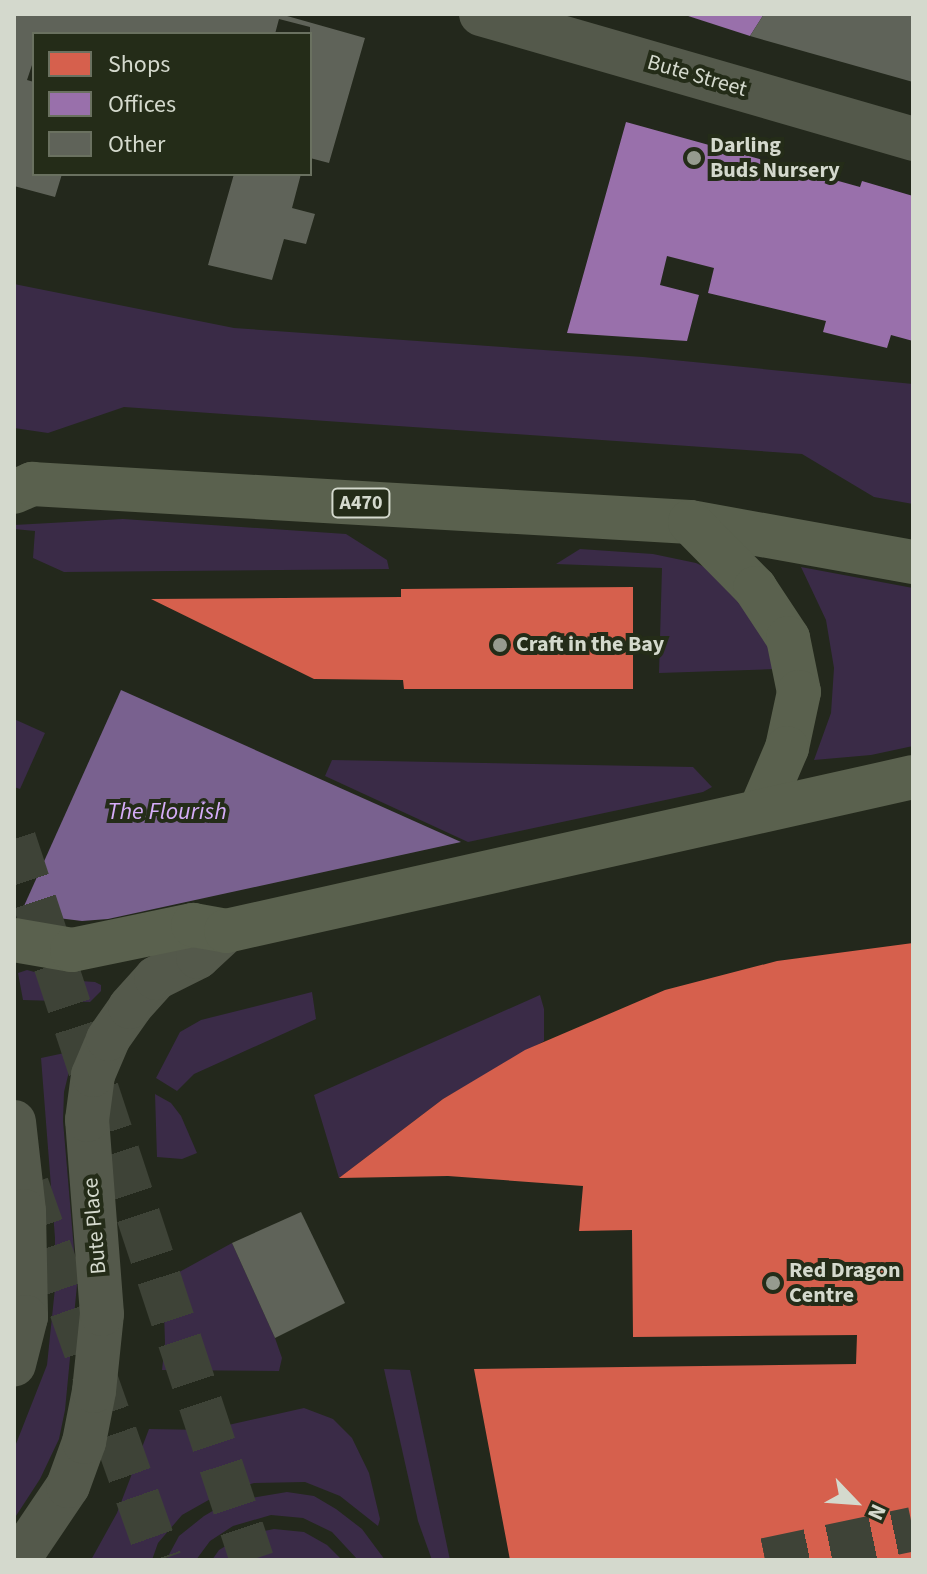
<!DOCTYPE html>
<html>
<head>
<meta charset="utf-8">
<style>
	body { margin:0 }
	#map { position:relative; width:927px; height:1574px; overflow:hidden; background:#23281c; font-family:"Source Sans 3",sans-serif }
	div>[style] { position:absolute }
	.green>* { inset:0; background:#3a2b47 }
	.water>* { inset:0; background:#79618f }
	.shops>* { inset:0; background:#d6604d }
	.offices>* { inset:0; background:#9970ab }
	.building>* { inset:0; background:#5f6359 }
	.street-tunnel>* { height:44px; margin-top:-22px; transform-origin:0; background:repeating-linear-gradient(90deg,#3e4337 0 44px,transparent 0 66px) }
	.primary-tunnel>* { height:44px; margin-top:-22px; transform-origin:0; background:repeating-linear-gradient(90deg,#3e4337 0 44px,transparent 0 66px) }
	.street>* { height:44px; margin:-22px; padding:0 22px; transform-origin:22px; border-radius:22px; background:#54594b }
	.primary>* { height:44px; margin:-22px; padding:0 22px; transform-origin:22px; border-radius:22px; background:#5a614e }
	.dots>* { width:22px; height:22px; translate:-50% -50%; box-sizing:border-box; border:4px solid #242c18; border-radius:50% }
	span { translate:-50% -50%; white-space:nowrap; text-align:center; line-height:1.15; -webkit-text-stroke:8px #242c18; paint-order:stroke }
	.shield-label span { padding:2px 6px; background:#242c18; border:2px solid; border-radius:6px; -webkit-text-stroke-width:0 }
	.shield-label { font-size:20px; color:#d4d9cd; font-weight:700 }
	.street-label { font-size:22px; color:#d4d9cd }
	.poi-label { font-size:22px; color:#d4d9cd; font-weight:700 }
	.left { translate:0 -50%; text-align:left }
	.water-label { font-size:24px; color:#d5adf8; font-style:italic }
	.frame { position:absolute; inset:0; border:16px solid #d4d9cd; pointer-events:none }
	.legend { position:absolute; left:32px; top:32px; width:280px; height:144px; box-sizing:border-box; background:#242c18; border:2px solid #6a7160; margin:0; padding:10px 14px; list-style:none; font-size:24px; color:#d4d9cd }
	.legend li { display:flex; align-items:center; gap:16px; height:40px }
	.legend b { width:40px; border:2px solid #6a7160 }
	.north { position:absolute; left:815px; top:1462px; width:80px; height:80px; -webkit-text-stroke:6px #242c18; paint-order:stroke; rotate:115deg; font-size:22px; font-weight:700; line-height:32px; text-align:center; color:#d4d9cd }
	.north::after { content:''; display:block; margin:auto; width:28px; height:36px; background:#d4d9cd; clip-path:polygon(50% 0,100% 100%,50% 72%,0 100%) }
</style>
</head>
<body>
<div id="map">
	<div class="green">
		<i style="clip-path:polygon(14px 284px,234px 328px,643px 357px,913px 384px,913px 504px,874px 497px,802px 454px,124px 407px,48px 433px,14px 428px)"></i>
		<i style="clip-path:polygon(123px 519px,346px 534px,387px 560px,389px 569px,64px 572px,33px 558px,35px 531px,14px 529px,14px 525px)"></i>
		<i style="clip-path:polygon(580px 549px,653px 554px,696px 563px,728px 578px,756px 609px,775px 669px,659px 673px,662px 568px,556px 564px)"></i>
		<i style="clip-path:polygon(801px 567px,913px 588px,913px 746px,871px 755px,814px 760px,831px 713px,834px 668px,826px 620px)"></i>
		<i style="clip-path:polygon(14px 719px,45px 733px,20px 789px,14px 787px)"></i>
		<i style="clip-path:polygon(332px 760px,693px 767px,712px 787px,703px 792px,468px 842px,325px 776px)"></i>
		<i style="clip-path:polygon(27px 970px,65px 980px,95px 982px,101px 985px,101px 991px,90px 1002px,23px 1000px,18px 973px)"></i>
		<i style="clip-path:polygon(312px 992px,316px 1019px,194px 1074px,177px 1091px,156px 1078px,180px 1032px,201px 1020px)"></i>
		<i style="clip-path:polygon(540px 995px,544px 1009px,544px 1041px,443px 1099px,339px 1178px,314px 1095px)"></i>
		<i style="clip-path:polygon(74px 1051px,64px 1092px,63px 1121px,77px 1285px,65px 1410px,59px 1439px,40px 1479px,14px 1519px,14px 1449px,47px 1365px,55px 1288px,55px 1238px,41px 1058px)"></i>
		<i style="clip-path:polygon(155px 1094px,171px 1103px,181px 1116px,197px 1153px,182px 1159px,157px 1157px)"></i>
		<i style="clip-path:polygon(232px 1243px,275px 1338px,282px 1358px,279px 1371px,162px 1370px,165px 1343px,163px 1281px)"></i>
		<i style="clip-path:polygon(384px 1369px,410px 1370px,450px 1560px,432px 1560px,418px 1521px)"></i>
		<i style="clip-path:polygon(304px 1408px,333px 1419px,352px 1438px,369px 1473px,380px 1519px,378px 1526px,340px 1496px,305px 1482px,254px 1483px,221px 1493px,182px 1515px,158px 1543px,152px 1560px,91px 1560px,117px 1513px,149px 1429px,206px 1430px)"></i>
		<i style="clip-path:polygon(287px 1492px,314px 1496px,336px 1509px,362px 1529px,385px 1560px,358px 1560px,332px 1532px,303px 1518px,271px 1515px,233px 1526px,210px 1541px,196px 1560px,166px 1560px,179px 1536px,204px 1516px,228px 1502px)"></i>
		<i style="clip-path:polygon(274px 1529px,304px 1532px,327px 1545px,342px 1560px,212px 1560px,219px 1550px,244px 1535px)"></i>
	</div>
	<div class="water">
		<i style="clip-path:polygon(121px 690px,461px 842px,108px 919px,82px 921px,50px 917px,24px 906px)"></i>
	</div>
	<div class="shops">
		<i style="clip-path:polygon(633px 587px,633px 689px,404px 689px,403px 680px,314px 679px,151px 599px,401px 597px,401px 589px)"></i>
		<i style="clip-path:polygon(913px 943px,913px 1560px,510px 1560px,474px 1369px,856px 1364px,857px 1335px,633px 1337px,632px 1230px,579px 1231px,583px 1186px,448px 1176px,339px 1178px,443px 1099px,525px 1050px,665px 990px,777px 961px)"></i>
	</div>
	<div class="offices">
		<i style="clip-path:polygon(682px 14px,764px 14px,750px 36px)"></i>
		<i style="clip-path:polygon(626px 122px,860px 187px,862px 181px,913px 196px,913px 341px,891px 335px,887px 348px,823px 332px,826px 321px,708px 293px,714px 268px,667px 256px,660px 285px,699px 295px,687px 341px,567px 333px)"></i>
	</div>
	<div class="building">
		<i style="clip-path:polygon(14px 14px,280px 14px,365px 38px,329px 163px,310px 158px,310px 27px,279px 19px,275px 34px,34px 34px,34px 59px,27px 80px,34px 82px,34px 174px,62px 174px,55px 197px,14px 186px)"></i>
		<i style="clip-path:polygon(764px 14px,913px 14px,913px 82px,750px 36px)"></i>
		<i style="clip-path:polygon(234px 174px,301px 174px,292px 208px,315px 214px,306px 244px,284px 239px,272px 280px,208px 265px)"></i>
		<i style="clip-path:polygon(301px 1212px,345px 1303px,275px 1338px,232px 1243px)"></i>
	</div>
	<div class="street-tunnel">
		<i style="left:765px;top:1560px;width:151px;rotate:-11.8deg"></i>
	</div>
	<div class="primary-tunnel">
		<i style="left:14px;top:839px;width:759px;rotate:71.73deg"></i>
		<i style="left:27px;top:1185px;width:398px;rotate:70.5deg"></i>
	</div>
	<div class="street">
		<i style="left:481px;top:14px;width:450px;rotate:16.1deg"></i>
		<i style="left:14px;top:1122px;width:90px;rotate:83.6deg"></i>
		<i style="left:24px;top:1211px;width:106px;rotate:88.9deg"></i>
		<i style="left:26px;top:1317px;width:49px;rotate:104.3deg"></i>
		<i style="left:18px;top:1560px;width:89px;rotate:-56deg"></i>
		<i style="left:68px;top:1486px;width:47px;rotate:-70deg"></i>
		<i style="left:84px;top:1442px;width:52px;rotate:-78.9deg"></i>
		<i style="left:94px;top:1391px;width:77px;rotate:-84.1deg"></i>
		<i style="left:102px;top:1314px;width:195px;rotate:-94.4deg"></i>
		<i style="left:87px;top:1120px;width:45px;rotate:-82.4deg"></i>
		<i style="left:93px;top:1075px;width:39px;rotate:-67deg"></i>
		<i style="left:108px;top:1039px;width:39px;rotate:-55deg"></i>
		<i style="left:130px;top:1007px;width:39px;rotate:-48deg"></i>
		<i style="left:156px;top:978px;width:47px;rotate:-26.6deg"></i>
		<i style="left:198px;top:957px;width:38px;rotate:-43deg"></i>
	</div>
	<div class="primary">
		<i style="left:14px;top:492px;width:20px;rotate:-24deg"></i>
		<i style="left:32px;top:484px;width:659px;rotate:3.31deg"></i>
		<i style="left:690px;top:522px;width:227px;rotate:10.2deg"></i>
		<i style="left:690px;top:522px;width:93px;rotate:45.4deg"></i>
		<i style="left:755px;top:588px;width:60px;rotate:56.6deg"></i>
		<i style="left:788px;top:638px;width:55px;rotate:78.5deg"></i>
		<i style="left:799px;top:692px;width:57px;rotate:102.1deg"></i>
		<i style="left:787px;top:748px;width:66px;rotate:113.1deg"></i>
		<i style="left:14px;top:940px;width:59px;rotate:9.8deg"></i>
		<i style="left:72px;top:950px;width:124px;rotate:-11.7deg"></i>
		<i style="left:193px;top:925px;width:34px;rotate:10deg"></i>
		<i style="left:226px;top:931px;width:704px;rotate:-12.63deg"></i>
	</div>
	<div class="dots">
		<i style="left:694px;top:158px;background:#969b8f"></i>
		<i style="left:500px;top:645px;background:#969b8f"></i>
		<i style="left:773px;top:1283px;background:#969b8f"></i>
	</div>
	<div class="shield-label">
		<span style="left:361px;top:503px">A470</span>
	</div>
	<div class="street-label">
		<span style="left:697px;top:76px;rotate:16deg">Bute Street</span>
		<span style="left:95px;top:1226px;rotate:-95deg">Bute Place</span>
	</div>
	<div class="poi-label">
		<span class="left" style="left:710px;top:158px">Darling<br>Buds Nursery</span>
		<span class="left" style="left:516px;top:645px">Craft in the Bay</span>
		<span class="left" style="left:789px;top:1283px">Red Dragon<br>Centre</span>
	</div>
	<div class="water-label">
		<span style="left:167px;top:812px">The Flourish</span>
	</div>
	<div class="frame"></div>
	<ul class="legend">
	<li><b style="height:22px;background:#d6604d"></b>Shops</li>
	<li><b style="height:22px;background:#9970ab"></b>Offices</li>
	<li><b style="height:22px;background:#5f6359"></b>Other</li>
	</ul>
	<div class="north">N</div>
</div>
</body>
</html>
